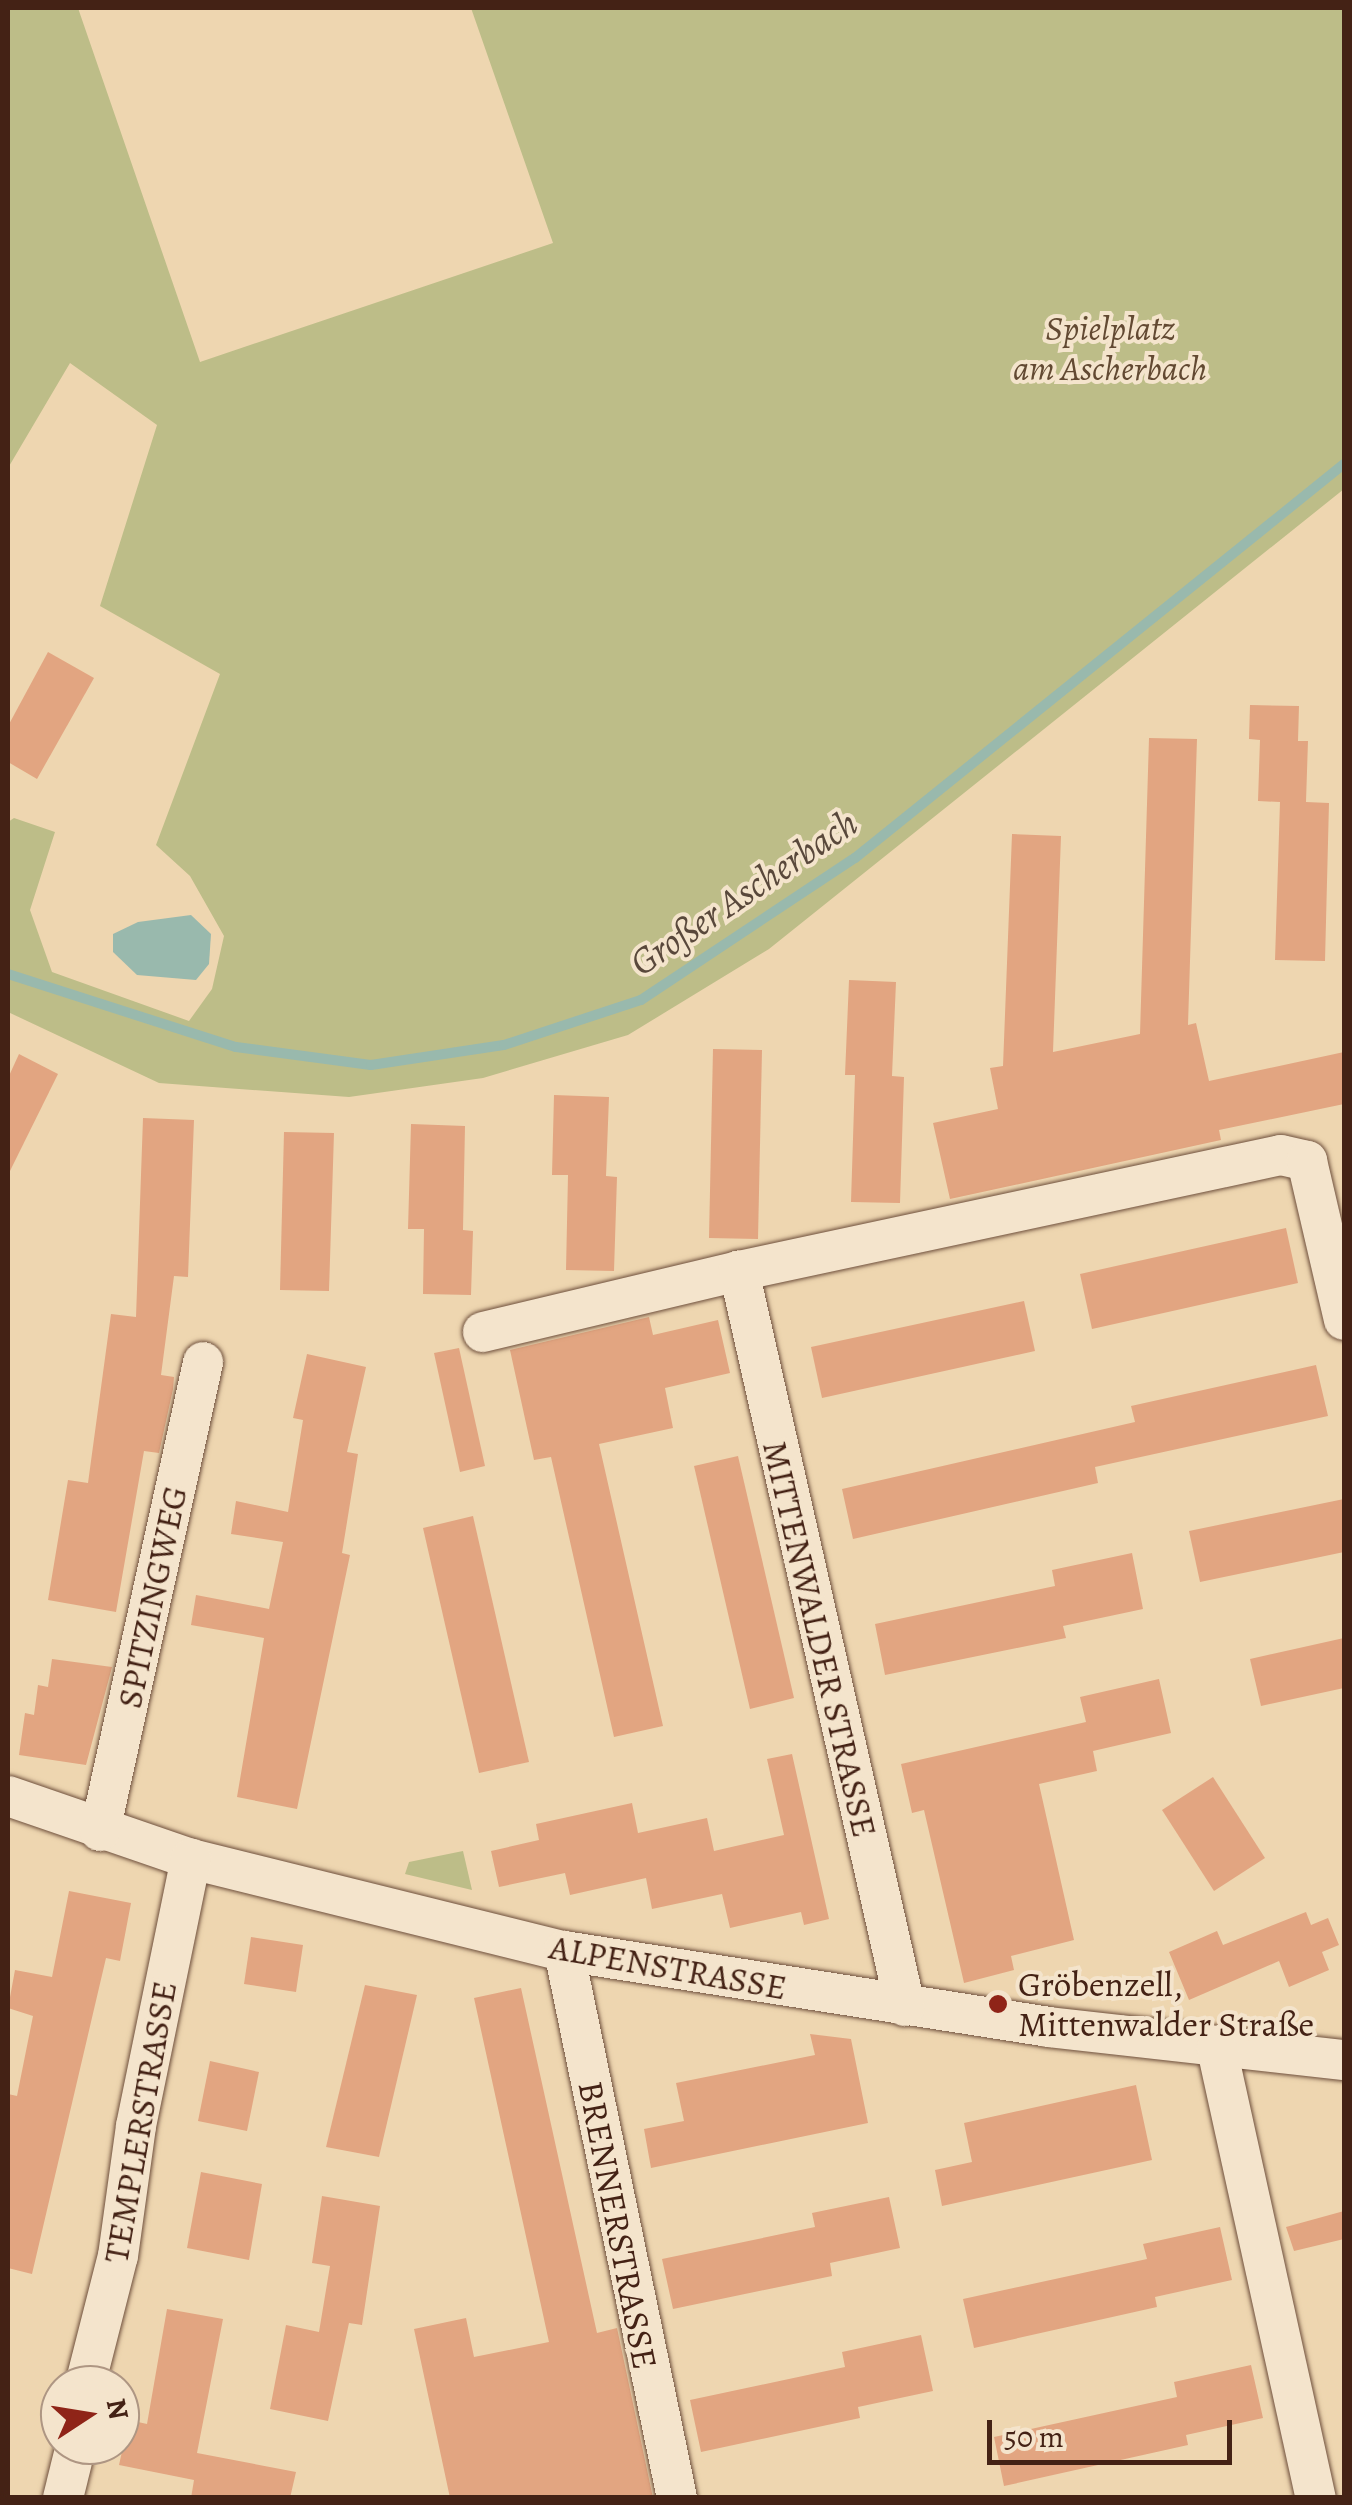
<!DOCTYPE html>
<html>
<head>
<meta charset="utf-8">
<style>
	body { margin:0 }
	#map { position:relative; width:1352px; height:2505px; overflow:hidden; background:#eed6b0; font-family:Alegreya,serif }
	div>[style] { position:absolute }
	.green>* { inset:0; background:#bdbd88 }
	.water>* { inset:0; background:#99b9ad }
	.stream>* { height:10px; margin:-5px; padding:0 5px; transform-origin:5px; border-radius:5px; background:#99b9ad }
	.building>* { inset:0; background:#e2a581 }
	.roads { filter:drop-shadow(0 0 2px #6e4f3c) drop-shadow(0 0 2px #6e4f3c) }
	.minor>* { height:40px; margin:-20px; padding:0 20px; transform-origin:20px; border-radius:20px; background:#f4e4cc }
	.dots>* { width:28px; height:28px; translate:-50% -50%; box-sizing:border-box; border:5px solid #f4e4cc; border-radius:50% }
	span { translate:-50% -50%; white-space:nowrap; text-align:center; line-height:1.15; -webkit-text-stroke:8px #f4e4cc; paint-order:stroke }
	.park-label { font-size:35px; color:#624932; font-style:italic }
	.street-label { font-size:35px; color:#442215 }
	.poi-label { font-size:35px; color:#442215 }
	.left { translate:0 -50%; text-align:left }
	.water-label { font-size:38px; color:#59483b; font-style:italic }
	.frame { position:absolute; inset:0; border:10px solid #442215; pointer-events:none }
	.north { position:absolute; left:40px; top:2365px; width:100px; height:100px; box-sizing:border-box; background:#f4e4cc; border:2px solid #ae9683; border-radius:50%; rotate:78deg; font-size:28px; font-weight:700; line-height:40px; text-align:center; color:#442215 }
	.north::after { content:''; display:block; margin:auto; width:35px; height:45px; background:#8f2418; clip-path:polygon(50% 0,100% 100%,50% 72%,0 100%) }
	.scale { position:absolute; left:987px; top:2420px; width:245px; height:45px; box-sizing:border-box; border:5px solid #442215; border-top:0; padding-left:12px; font-size:30px; line-height:35px; white-space:nowrap; color:#442215; -webkit-text-stroke:8px #f4e4cc; paint-order:stroke }
</style>
</head>
<body>
<div id="map">
	<div class="green">
		<i style="clip-path:polygon(8px 8px,78px 8px,200px 362px,553px 243px,471px 8px,1344px 8px,1344px 489px,769px 949px,628px 1035px,483px 1078px,349px 1097px,159px 1083px,8px 1012px,8px 822px,14px 818px,55px 832px,30px 910px,52px 972px,189px 1021px,212px 989px,224px 936px,190px 876px,156px 845px,220px 674px,100px 606px,157px 425px,70px 363px,8px 468px)"></i>
		<i style="clip-path:polygon(463px 1851px,472px 1890px,405px 1874px,409px 1862px)"></i>
	</div>
	<div class="water">
		<i style="clip-path:polygon(191px 915px,211px 934px,209px 964px,196px 980px,137px 975px,113px 952px,113px 934px,138px 922px)"></i>
	</div>
	<div class="stream">
		<i style="left:8px;top:974px;width:239px;rotate:17.8deg"></i>
		<i style="left:236px;top:1047px;width:136px;rotate:7.6deg"></i>
		<i style="left:371px;top:1065px;width:134px;rotate:-8.6deg"></i>
		<i style="left:504px;top:1045px;width:144px;rotate:-18.2deg"></i>
		<i style="left:641px;top:1000px;width:257px;rotate:-33.6deg"></i>
		<i style="left:855px;top:858px;width:628px;rotate:-38.86deg"></i>
	</div>
	<div class="building">
		<i style="clip-path:polygon(48px 652px,94px 678px,37px 779px,8px 762px,8px 726px)"></i>
		<i style="clip-path:polygon(1250px 705px,1299px 706px,1298px 741px,1308px 741px,1306px 802px,1329px 803px,1325px 961px,1275px 960px,1280px 802px,1258px 801px,1260px 740px,1249px 739px)"></i>
		<i style="clip-path:polygon(1149px 738px,1197px 739px,1188px 1025px,1196px 1023px,1209px 1081px,1344px 1052px,1344px 1104px,1219px 1130px,1221px 1140px,950px 1199px,933px 1123px,998px 1109px,990px 1068px,1003px 1066px,1012px 834px,1061px 836px,1053px 1052px,1140px 1034px)"></i>
		<i style="clip-path:polygon(849px 980px,896px 982px,892px 1076px,904px 1077px,900px 1203px,851px 1202px,855px 1075px,845px 1075px)"></i>
		<i style="clip-path:polygon(713px 1049px,762px 1050px,758px 1239px,709px 1238px)"></i>
		<i style="clip-path:polygon(19px 1054px,58px 1074px,8px 1175px,8px 1078px)"></i>
		<i style="clip-path:polygon(554px 1095px,609px 1097px,606px 1176px,617px 1177px,614px 1271px,566px 1270px,568px 1175px,552px 1175px)"></i>
		<i style="clip-path:polygon(143px 1118px,194px 1120px,188px 1277px,174px 1276px,161px 1375px,174px 1377px,173px 1389px,159px 1453px,144px 1451px,116px 1612px,48px 1600px,68px 1480px,88px 1483px,111px 1314px,136px 1317px)"></i>
		<i style="clip-path:polygon(411px 1124px,465px 1126px,463px 1230px,473px 1231px,471px 1295px,423px 1294px,424px 1229px,408px 1229px)"></i>
		<i style="clip-path:polygon(284px 1132px,334px 1133px,329px 1291px,280px 1290px)"></i>
		<i style="clip-path:polygon(1286px 1228px,1298px 1283px,1092px 1329px,1080px 1274px)"></i>
		<i style="clip-path:polygon(1024px 1301px,1035px 1351px,822px 1398px,811px 1347px)"></i>
		<i style="clip-path:polygon(649px 1317px,653px 1335px,718px 1320px,730px 1373px,665px 1388px,673px 1428px,599px 1444px,663px 1726px,614px 1737px,551px 1457px,534px 1460px,510px 1350px)"></i>
		<i style="clip-path:polygon(459px 1348px,485px 1466px,460px 1472px,434px 1353px)"></i>
		<i style="clip-path:polygon(307px 1354px,366px 1367px,347px 1452px,358px 1454px,342px 1553px,350px 1555px,297px 1809px,237px 1797px,264px 1638px,191px 1625px,196px 1595px,269px 1609px,283px 1542px,231px 1534px,236px 1501px,288px 1512px,303px 1420px,293px 1418px)"></i>
		<i style="clip-path:polygon(1316px 1365px,1328px 1416px,1095px 1467px,1098px 1483px,853px 1539px,842px 1489px,1135px 1422px,1131px 1406px)"></i>
		<i style="clip-path:polygon(738px 1456px,794px 1698px,750px 1709px,694px 1466px)"></i>
		<i style="clip-path:polygon(1344px 1499px,1344px 1552px,1200px 1582px,1189px 1531px)"></i>
		<i style="clip-path:polygon(473px 1516px,529px 1762px,479px 1773px,423px 1528px)"></i>
		<i style="clip-path:polygon(1132px 1553px,1143px 1609px,1063px 1626px,1066px 1638px,885px 1675px,875px 1624px,1055px 1586px,1052px 1570px)"></i>
		<i style="clip-path:polygon(1344px 1638px,1344px 1688px,1261px 1706px,1250px 1659px)"></i>
		<i style="clip-path:polygon(52px 1659px,112px 1667px,86px 1765px,19px 1755px,25px 1713px,34px 1715px,38px 1685px,48px 1687px)"></i>
		<i style="clip-path:polygon(1159px 1679px,1171px 1733px,1093px 1751px,1097px 1771px,1039px 1784px,1074px 1940px,1011px 1956px,1014px 1970px,964px 1983px,924px 1810px,912px 1813px,901px 1764px,1086px 1722px,1080px 1697px)"></i>
		<i style="clip-path:polygon(792px 1754px,829px 1919px,804px 1925px,801px 1912px,730px 1928px,722px 1894px,652px 1909px,646px 1878px,570px 1895px,565px 1873px,499px 1887px,491px 1851px,539px 1840px,536px 1824px,632px 1803px,638px 1833px,707px 1818px,714px 1851px,784px 1835px,767px 1759px)"></i>
		<i style="clip-path:polygon(1213px 1777px,1265px 1858px,1214px 1891px,1162px 1810px)"></i>
		<i style="clip-path:polygon(69px 1891px,131px 1903px,120px 1961px,106px 1958px,32px 2274px,8px 2268px,8px 2094px,17px 2096px,33px 2016px,8px 2008px,15px 1970px,52px 1977px)"></i>
		<i style="clip-path:polygon(1306px 1912px,1311px 1925px,1328px 1918px,1339px 1945px,1322px 1952px,1329px 1970px,1289px 1987px,1279px 1961px,1189px 2000px,1169px 1952px,1217px 1931px,1223px 1945px)"></i>
		<i style="clip-path:polygon(251px 1937px,303px 1945px,296px 1992px,244px 1984px)"></i>
		<i style="clip-path:polygon(365px 1985px,417px 1995px,379px 2157px,326px 2147px)"></i>
		<i style="clip-path:polygon(521px 1988px,597px 2333px,617px 2328px,653px 2498px,450px 2498px,414px 2329px,466px 2318px,474px 2357px,549px 2342px,474px 1998px)"></i>
		<i style="clip-path:polygon(810px 2034px,851px 2039px,868px 2123px,651px 2168px,644px 2129px,684px 2121px,676px 2083px,815px 2055px)"></i>
		<i style="clip-path:polygon(210px 2061px,259px 2072px,247px 2131px,198px 2121px)"></i>
		<i style="clip-path:polygon(1136px 2085px,1152px 2160px,942px 2206px,935px 2170px,972px 2162px,964px 2123px)"></i>
		<i style="clip-path:polygon(201px 2172px,262px 2184px,249px 2260px,187px 2248px)"></i>
		<i style="clip-path:polygon(322px 2196px,380px 2206px,362px 2325px,349px 2323px,328px 2421px,270px 2409px,286px 2325px,319px 2332px,330px 2266px,312px 2263px)"></i>
		<i style="clip-path:polygon(889px 2197px,900px 2248px,830px 2263px,832px 2276px,673px 2309px,662px 2259px,815px 2227px,812px 2213px)"></i>
		<i style="clip-path:polygon(1344px 2211px,1344px 2239px,1294px 2251px,1286px 2227px)"></i>
		<i style="clip-path:polygon(1220px 2227px,1232px 2280px,1155px 2297px,1157px 2307px,974px 2348px,963px 2299px,1147px 2259px,1143px 2244px)"></i>
		<i style="clip-path:polygon(167px 2309px,223px 2319px,197px 2453px,296px 2472px,290px 2498px,191px 2498px,194px 2480px,119px 2465px,129px 2420px,147px 2424px)"></i>
		<i style="clip-path:polygon(921px 2335px,933px 2391px,858px 2407px,860px 2418px,701px 2452px,690px 2400px,845px 2367px,842px 2352px)"></i>
		<i style="clip-path:polygon(1251px 2365px,1263px 2418px,1186px 2435px,1188px 2445px,1004px 2486px,994px 2437px,1177px 2397px,1174px 2382px)"></i>
	</div>
	<div class="roads">
		<div class="minor">
			<i style="left:483px;top:1332px;width:263px;rotate:-13.4deg"></i>
			<i style="left:8px;top:1796px;width:194px;rotate:19deg"></i>
			<i style="left:191px;top:1859px;width:384px;rotate:13.9deg"></i>
			<i style="left:564px;top:1951px;width:491px;rotate:8.9deg"></i>
			<i style="left:1049px;top:2027px;width:297px;rotate:6.4deg"></i>
			<i style="left:100px;top:1831px;width:480px;rotate:-77.6deg"></i>
			<i style="left:564px;top:1951px;width:559px;rotate:78.33deg"></i>
			<i style="left:905px;top:2006px;width:754px;rotate:-102.73deg"></i>
			<i style="left:739px;top:1271px;width:554px;rotate:-12.08deg"></i>
			<i style="left:1281px;top:1155px;width:27px;rotate:13deg"></i>
			<i style="left:1307px;top:1161px;width:163px;rotate:76.9deg"></i>
			<i style="left:1217px;top:2049px;width:460px;rotate:77.6deg"></i>
			<i style="left:85px;top:2385px;width:133px;rotate:-75.7deg"></i>
			<i style="left:118px;top:2256px;width:131px;rotate:-82.1deg"></i>
			<i style="left:136px;top:2126px;width:273px;rotate:-78.4deg"></i>
			<i style="left:63px;top:2498px;width:55px;rotate:-76.2deg"></i>
		</div>
	</div>
	<div class="dots">
		<i style="left:998px;top:2004px;background:#8f2418"></i>
	</div>
	<div class="park-label">
		<span style="left:1110px;top:348px">Spielplatz<br>am Ascherbach</span>
	</div>
	<div class="street-label">
		<span style="left:152px;top:1597px;rotate:-78deg">SPITZINGWEG</span>
		<span style="left:820px;top:1639px;rotate:77deg">MITTENWALDER STRASSE</span>
		<span style="left:668px;top:1967px;rotate:10deg">ALPENSTRASSE</span>
		<span style="left:140px;top:2122px;rotate:-80deg">TEMPLERSTRASSE</span>
		<span style="left:618px;top:2225px;rotate:79deg">BRENNERSTRASSE</span>
	</div>
	<div class="poi-label">
		<span class="left" style="left:1018px;top:2004px">Gröbenzell,<br>Mittenwalder Straße</span>
	</div>
	<div class="water-label">
		<span style="left:744px;top:893px;rotate:-34deg">Großer Ascherbach</span>
	</div>
	<div class="frame"></div>
	<div class="north">N</div>
	<div class="scale">50 m</div>
</div>
</body>
</html>
